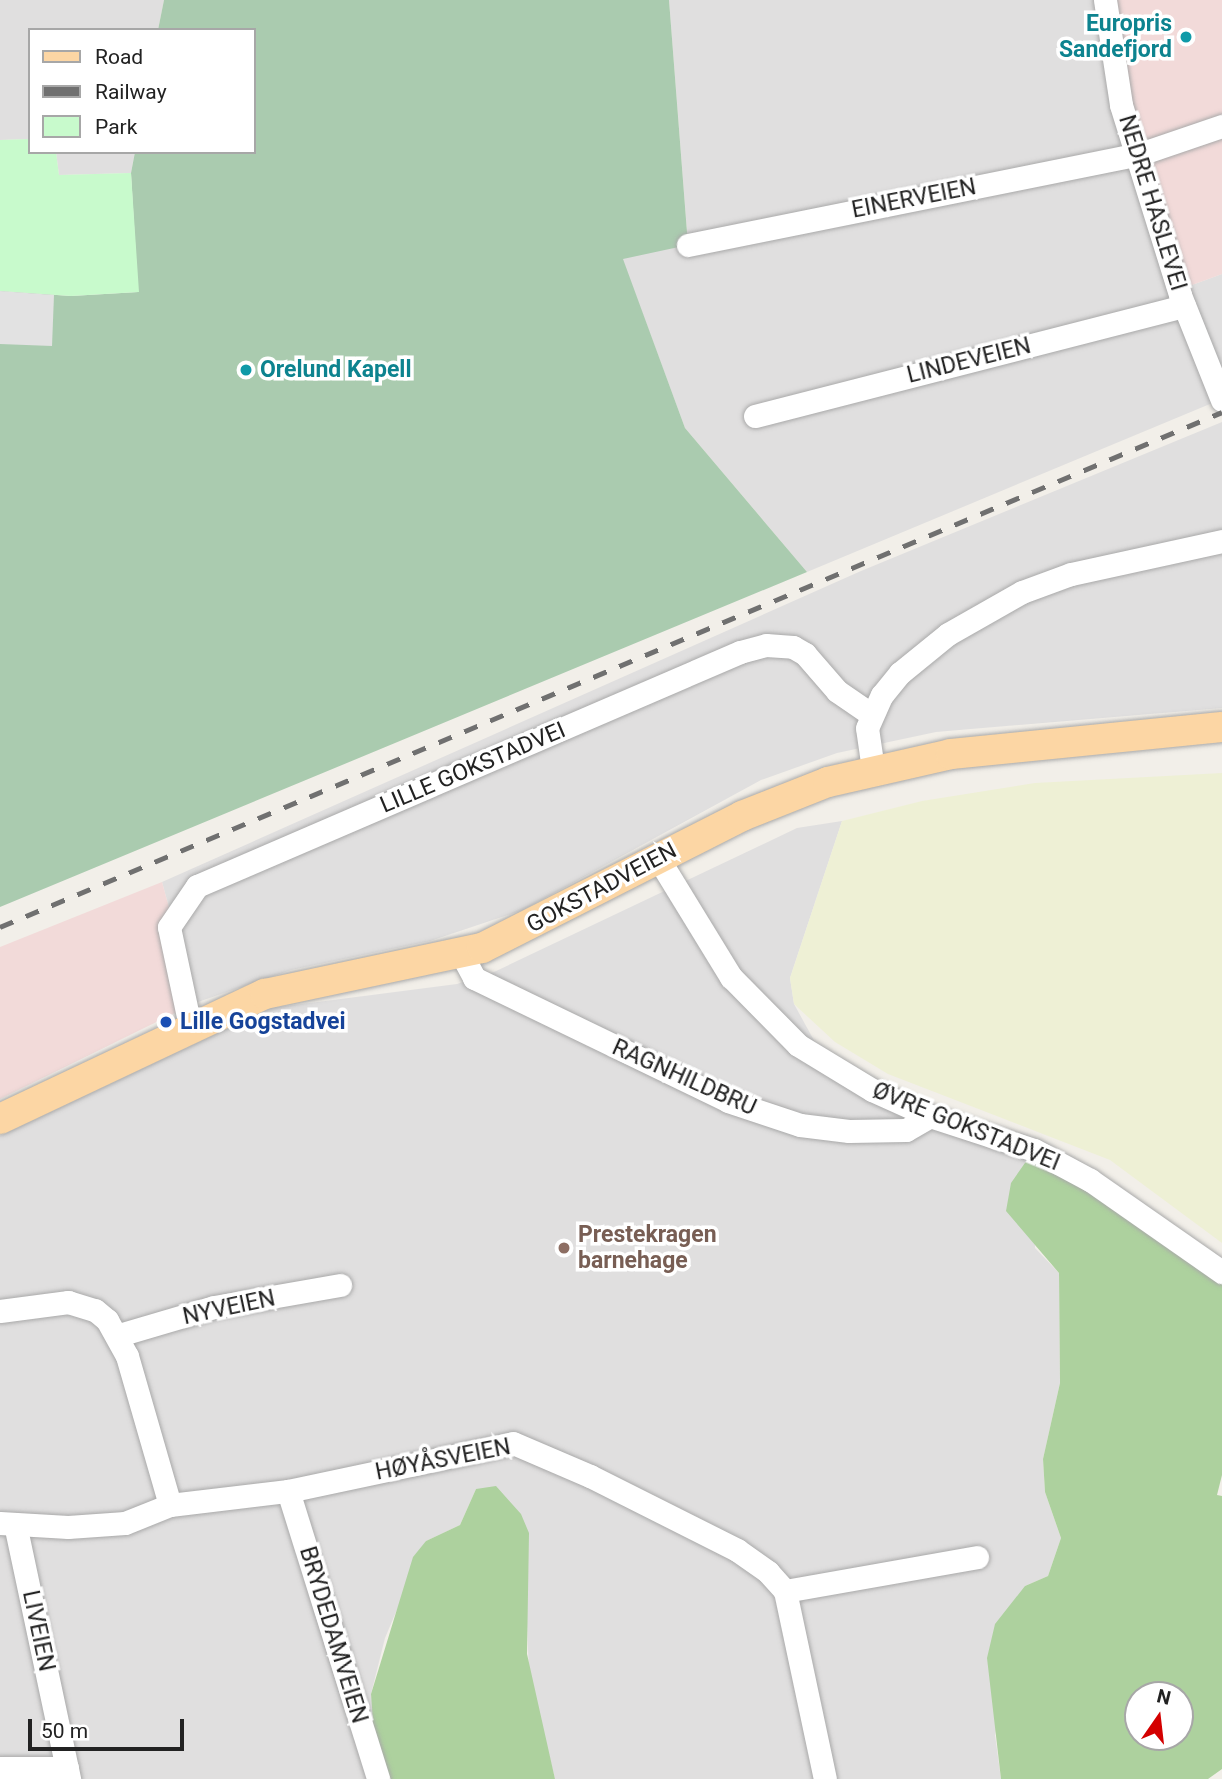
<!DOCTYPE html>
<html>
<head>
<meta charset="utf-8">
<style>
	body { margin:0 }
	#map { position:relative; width:1222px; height:1779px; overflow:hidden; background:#f2efe9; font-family:Roboto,sans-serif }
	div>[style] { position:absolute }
	.residential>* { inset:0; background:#e0dfdf }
	.commercial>* { inset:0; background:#f2dad9 }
	.farmland>* { inset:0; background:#eef0d5 }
	.forest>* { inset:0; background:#add19e }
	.cemetery>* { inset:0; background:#aacbaf }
	.park>* { inset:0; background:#c8facc }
	.parking>* { inset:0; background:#e2e2e2 }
	.roads { filter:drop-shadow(0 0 2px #a9a9a9) drop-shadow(0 0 2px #a9a9a9) }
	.minor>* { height:23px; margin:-11.5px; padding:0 11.5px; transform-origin:11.5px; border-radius:11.5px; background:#fff }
	.major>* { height:30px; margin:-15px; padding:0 15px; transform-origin:15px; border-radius:15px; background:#fcd6a4 }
	.rail>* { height:5px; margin-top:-2.5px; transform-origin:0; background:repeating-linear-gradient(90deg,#707070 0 14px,transparent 0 28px) }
	.dots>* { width:19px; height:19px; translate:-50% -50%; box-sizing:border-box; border:4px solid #fff; border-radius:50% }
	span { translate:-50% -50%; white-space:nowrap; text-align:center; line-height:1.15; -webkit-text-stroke:7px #fff; paint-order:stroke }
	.culture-label { font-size:23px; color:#0d838f; font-weight:700 }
	.right { translate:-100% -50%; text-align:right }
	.left { translate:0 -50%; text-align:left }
	.street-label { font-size:23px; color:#222 }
	.transit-label { font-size:23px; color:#164399; font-weight:700 }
	.education-label { font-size:23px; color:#785e54; font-weight:700 }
	.legend { position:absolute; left:28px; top:28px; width:228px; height:126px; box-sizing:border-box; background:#fff; border:2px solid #a7a7a7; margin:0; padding:9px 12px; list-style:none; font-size:21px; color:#222 }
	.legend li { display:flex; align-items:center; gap:14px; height:35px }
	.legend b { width:35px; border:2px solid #a7a7a7 }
	.north { position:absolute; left:1124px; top:1681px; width:70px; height:70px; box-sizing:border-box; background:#fff; border:2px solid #a7a7a7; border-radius:50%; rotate:14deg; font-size:19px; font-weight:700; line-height:28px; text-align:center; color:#222 }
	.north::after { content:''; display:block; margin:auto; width:24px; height:32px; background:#d40000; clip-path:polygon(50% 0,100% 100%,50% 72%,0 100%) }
	.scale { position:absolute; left:28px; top:1719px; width:156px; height:32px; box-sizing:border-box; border:4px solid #222; border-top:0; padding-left:9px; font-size:21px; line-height:24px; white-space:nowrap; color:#222; -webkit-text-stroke:5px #fff; paint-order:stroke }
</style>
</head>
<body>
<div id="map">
	<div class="residential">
		<i style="clip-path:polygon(0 0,164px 0,158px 30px,30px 30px,30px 139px,0 140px)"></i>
		<i style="clip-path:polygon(669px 0,1110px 0,1181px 289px,1222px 274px,1222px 399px,807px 572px,685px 428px,622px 258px,688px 244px)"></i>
		<i style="clip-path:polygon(56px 152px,135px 152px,131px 173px,59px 175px)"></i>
		<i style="clip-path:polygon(1222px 422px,1222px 708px,936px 732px,837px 753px,761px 780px,523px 910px,430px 941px,291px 970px,195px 1003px,162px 882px,861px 571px)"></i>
		<i style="clip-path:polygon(842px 821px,790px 978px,794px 1004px,827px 1064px,1034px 1150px,1035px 1248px,1059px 1273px,1060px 1383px,1043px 1459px,1045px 1492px,1061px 1538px,1048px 1576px,1025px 1586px,995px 1735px,1001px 1779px,555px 1779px,529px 1674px,526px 1596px,476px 1489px,460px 1525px,426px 1541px,385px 1638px,371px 1694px,381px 1757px,390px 1779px,0 1779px,0 1136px,271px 1008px,457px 984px,494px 972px,797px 828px)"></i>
	</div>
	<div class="commercial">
		<i style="clip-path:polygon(1110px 0,1222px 0,1222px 274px,1181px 289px,1127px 109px)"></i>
		<i style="clip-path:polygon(162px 882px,195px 1003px,0 1099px,0 947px)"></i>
	</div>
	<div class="farmland">
		<i style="clip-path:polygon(1222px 773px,1222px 1243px,1110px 1160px,888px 1074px,835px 1042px,794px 1004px,790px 978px,842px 821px,922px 801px,1035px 783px)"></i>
	</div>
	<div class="forest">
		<i style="clip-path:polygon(evenodd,1034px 1150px,1222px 1276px,1222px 1475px,1217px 1495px,1222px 1496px,1222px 1769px,1208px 1779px,1001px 1779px,987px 1658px,995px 1624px,1025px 1586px,1048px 1576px,1061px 1538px,1045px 1492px,1043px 1459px,1060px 1383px,1059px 1273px,1006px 1211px,1011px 1183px,1034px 1150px,1138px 1695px,1180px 1695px,1180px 1737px,1138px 1737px,1138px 1695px)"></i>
		<i style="clip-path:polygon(496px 1486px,521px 1514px,529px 1533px,527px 1654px,555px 1779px,390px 1779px,374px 1735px,371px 1694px,413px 1557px,426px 1541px,460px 1525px,476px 1489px)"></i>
	</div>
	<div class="cemetery">
		<i style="clip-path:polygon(164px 0,669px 0,688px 245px,623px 259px,685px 428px,807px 572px,0 907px,0 291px,71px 296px,138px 292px,131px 173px,135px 152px,254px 152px,254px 30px,158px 30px)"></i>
	</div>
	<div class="park">
		<i style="clip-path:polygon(30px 139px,30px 152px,56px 152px,59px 175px,131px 173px,139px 292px,71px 296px,0 291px,0 140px)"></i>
	</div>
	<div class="parking">
		<i style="clip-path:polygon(0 291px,54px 295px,52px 346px,0 344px)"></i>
	</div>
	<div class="roads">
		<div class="minor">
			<i style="left:1105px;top:0;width:106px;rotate:81.3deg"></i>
			<i style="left:1121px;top:105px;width:199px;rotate:72.7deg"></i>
			<i style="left:1180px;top:295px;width:113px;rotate:68.2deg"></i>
			<i style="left:688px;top:245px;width:461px;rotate:-11.4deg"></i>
			<i style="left:1140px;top:154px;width:87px;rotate:-18.9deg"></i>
			<i style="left:755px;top:416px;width:443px;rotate:-14.4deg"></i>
			<i style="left:873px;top:769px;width:41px;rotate:-98.3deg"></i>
			<i style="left:867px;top:728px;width:36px;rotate:-66deg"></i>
			<i style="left:882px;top:695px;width:28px;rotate:-51deg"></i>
			<i style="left:900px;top:673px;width:62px;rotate:-39.1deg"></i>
			<i style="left:948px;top:634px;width:85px;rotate:-29.6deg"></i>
			<i style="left:1022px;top:592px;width:52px;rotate:-20.2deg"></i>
			<i style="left:1071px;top:574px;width:155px;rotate:-12.3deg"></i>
			<i style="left:658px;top:858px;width:140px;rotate:58.5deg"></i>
			<i style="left:731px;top:977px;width:95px;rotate:45.4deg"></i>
			<i style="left:798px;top:1045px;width:87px;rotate:31.3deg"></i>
			<i style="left:872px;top:1090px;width:64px;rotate:24.1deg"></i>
			<i style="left:930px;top:1116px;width:109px;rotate:18.1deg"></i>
			<i style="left:1034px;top:1150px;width:64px;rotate:28.2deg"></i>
			<i style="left:1090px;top:1180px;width:161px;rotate:34.9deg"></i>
			<i style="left:462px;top:955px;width:26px;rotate:62deg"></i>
			<i style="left:474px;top:978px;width:282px;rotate:25.8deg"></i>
			<i style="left:728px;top:1101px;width:76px;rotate:18.4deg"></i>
			<i style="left:800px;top:1125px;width:49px;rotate:7deg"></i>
			<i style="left:849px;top:1131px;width:57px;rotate:-1deg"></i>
			<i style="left:906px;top:1130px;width:28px;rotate:-30deg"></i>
			<i style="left:190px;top:1026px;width:101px;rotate:-102deg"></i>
			<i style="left:169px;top:927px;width:50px;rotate:-55.7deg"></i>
			<i style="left:197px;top:886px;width:591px;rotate:-23.31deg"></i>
			<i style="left:740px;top:652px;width:27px;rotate:-15deg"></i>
			<i style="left:766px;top:645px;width:27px;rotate:4deg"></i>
			<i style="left:793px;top:647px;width:14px;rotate:30deg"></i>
			<i style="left:805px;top:654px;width:49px;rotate:49.1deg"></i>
			<i style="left:837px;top:691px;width:42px;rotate:34.4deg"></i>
			<i style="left:0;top:1311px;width:69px;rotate:-7.5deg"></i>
			<i style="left:68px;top:1302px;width:28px;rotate:17deg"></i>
			<i style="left:95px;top:1310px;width:16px;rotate:40deg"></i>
			<i style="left:107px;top:1320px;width:41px;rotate:60.9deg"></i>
			<i style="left:127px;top:1356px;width:155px;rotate:73.9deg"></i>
			<i style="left:119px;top:1335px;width:99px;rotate:-16.4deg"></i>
			<i style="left:214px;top:1307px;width:128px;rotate:-9.9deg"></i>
			<i style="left:288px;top:1491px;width:302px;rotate:72.6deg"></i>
			<i style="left:0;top:1523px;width:68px;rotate:3.4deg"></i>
			<i style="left:68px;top:1527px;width:57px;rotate:-4deg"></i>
			<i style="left:125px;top:1523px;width:48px;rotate:-21.8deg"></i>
			<i style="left:170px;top:1505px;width:119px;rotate:-6.8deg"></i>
			<i style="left:288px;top:1491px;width:230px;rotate:-12deg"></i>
			<i style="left:513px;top:1443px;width:84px;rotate:23.2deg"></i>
			<i style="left:590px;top:1476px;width:165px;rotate:26.7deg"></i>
			<i style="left:737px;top:1550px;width:38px;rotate:35deg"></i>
			<i style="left:768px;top:1572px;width:25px;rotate:48deg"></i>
			<i style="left:15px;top:1524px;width:261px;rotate:78deg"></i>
			<i style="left:785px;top:1591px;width:195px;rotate:-10deg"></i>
			<i style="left:785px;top:1591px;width:192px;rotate:78deg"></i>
			<i style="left:0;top:1768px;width:67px"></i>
		</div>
		<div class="major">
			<i style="left:0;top:1119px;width:293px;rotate:-25.3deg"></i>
			<i style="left:265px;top:994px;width:222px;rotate:-12deg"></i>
			<i style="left:482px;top:948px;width:292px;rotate:-26.9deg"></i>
			<i style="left:742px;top:816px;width:92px;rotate:-21.6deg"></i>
			<i style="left:828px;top:782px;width:126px;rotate:-12.8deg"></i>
			<i style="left:951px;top:754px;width:272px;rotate:-5.7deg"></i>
		</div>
	</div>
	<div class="rail">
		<i style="left:0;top:927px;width:1326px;rotate:-22.85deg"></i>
	</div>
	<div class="dots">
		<i style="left:1186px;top:37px;background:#0f9aa8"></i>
		<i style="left:246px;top:370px;background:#0f9aa8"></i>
		<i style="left:166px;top:1022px;background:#1a4fb4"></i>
		<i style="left:564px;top:1248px;background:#8d6e63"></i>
	</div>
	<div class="culture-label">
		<span class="right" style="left:1172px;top:37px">Europris<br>Sandefjord</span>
		<span class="left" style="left:260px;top:370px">Orelund Kapell</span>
	</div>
	<div class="street-label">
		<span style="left:914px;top:199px;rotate:-11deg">EINERVEIEN</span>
		<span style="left:1152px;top:203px;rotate:73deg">NEDRE HASLEVEI</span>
		<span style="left:969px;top:361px;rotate:-14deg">LINDEVEIEN</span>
		<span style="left:473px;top:768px;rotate:-23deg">LILLE GOKSTADVEI</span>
		<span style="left:602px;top:888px;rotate:-28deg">GOKSTADVEIEN</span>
		<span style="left:684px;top:1078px;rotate:24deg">RAGNHILDBRU</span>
		<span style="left:966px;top:1127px;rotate:22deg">ØVRE GOKSTADVEI</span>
		<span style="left:229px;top:1308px;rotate:-12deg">NYVEIEN</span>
		<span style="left:443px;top:1460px;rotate:-11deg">HØYÅSVEIEN</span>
		<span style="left:38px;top:1631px;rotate:78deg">LIVEIEN</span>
		<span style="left:333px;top:1635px;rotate:73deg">BRYDEDAMVEIEN</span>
	</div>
	<div class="transit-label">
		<span class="left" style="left:180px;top:1022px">Lille Gogstadvei</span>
	</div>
	<div class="education-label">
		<span class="left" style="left:578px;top:1248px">Prestekragen<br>barnehage</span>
	</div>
	<ul class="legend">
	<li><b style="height:9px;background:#fcd6a4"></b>Road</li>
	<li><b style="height:9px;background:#707070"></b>Railway</li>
	<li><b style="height:19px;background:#c8facc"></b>Park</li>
	</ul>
	<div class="north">N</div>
	<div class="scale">50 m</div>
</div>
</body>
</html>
